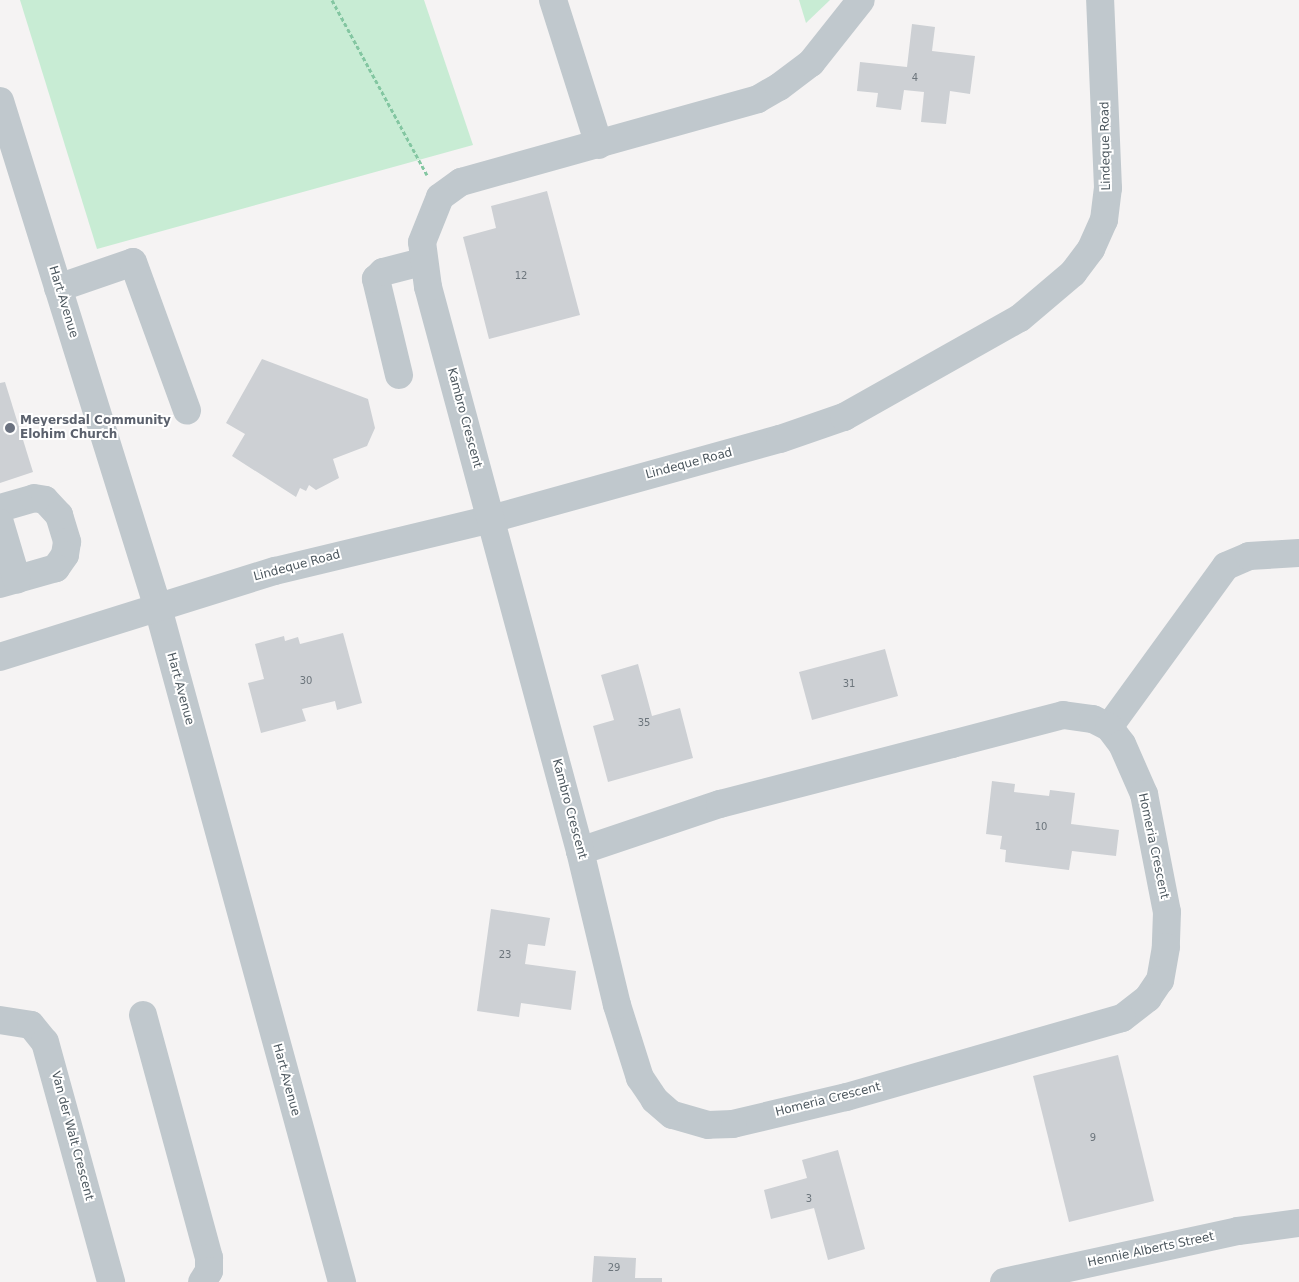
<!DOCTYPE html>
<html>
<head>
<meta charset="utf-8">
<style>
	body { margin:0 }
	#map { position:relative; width:1299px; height:1282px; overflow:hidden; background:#f5f3f3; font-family:"DejaVu Sans",sans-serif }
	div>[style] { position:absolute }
	.green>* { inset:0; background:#c8ecd4 }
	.building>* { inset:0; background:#cdd0d4 }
	.path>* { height:3px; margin-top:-1.5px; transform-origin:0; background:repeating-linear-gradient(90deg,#83c6a1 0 4px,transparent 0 6.5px) }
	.minor>* { height:28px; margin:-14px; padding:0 14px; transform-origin:14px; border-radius:14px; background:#c0c8cd }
	.dots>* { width:14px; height:14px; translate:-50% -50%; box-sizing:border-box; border:2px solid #fff; border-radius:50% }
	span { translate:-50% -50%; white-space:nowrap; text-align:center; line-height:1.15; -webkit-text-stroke:4px #fff; paint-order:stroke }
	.number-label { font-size:10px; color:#6c757c }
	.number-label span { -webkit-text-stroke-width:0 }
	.street-label { font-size:12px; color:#4c575e }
	.worship-label { font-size:12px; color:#5b616d; font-weight:700 }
	.left { translate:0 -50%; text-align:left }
</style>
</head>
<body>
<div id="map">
	<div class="green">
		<i style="clip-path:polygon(20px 0,424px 0,473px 145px,97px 249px)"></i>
		<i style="clip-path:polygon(799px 0,830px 0,806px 23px)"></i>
	</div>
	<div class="building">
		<i style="clip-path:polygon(912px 24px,935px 27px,932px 51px,975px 56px,970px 94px,950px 91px,946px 124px,921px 122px,924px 92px,904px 90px,901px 110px,876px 107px,878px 93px,857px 91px,860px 62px,907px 67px)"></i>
		<i style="clip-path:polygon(547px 191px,580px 315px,489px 339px,463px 237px,496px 228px,491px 206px)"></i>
		<i style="clip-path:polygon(262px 359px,368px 399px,375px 428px,367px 446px,333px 459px,339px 478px,316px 490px,309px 485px,306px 491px,300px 488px,296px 497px,232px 456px,245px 434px,226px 423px)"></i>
		<i style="clip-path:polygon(5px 382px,33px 472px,0 483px,0 383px)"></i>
		<i style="clip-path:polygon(343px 633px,362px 703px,337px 710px,335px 701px,302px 709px,306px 721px,261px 733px,248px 683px,264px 679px,255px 644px,284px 636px,285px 641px,298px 637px,300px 644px)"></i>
		<i style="clip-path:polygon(885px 649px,898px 696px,812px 720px,799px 672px)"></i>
		<i style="clip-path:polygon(638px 664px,652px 716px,680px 708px,693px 758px,608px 782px,593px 726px,614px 720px,601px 675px)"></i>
		<i style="clip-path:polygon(992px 781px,1015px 784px,1014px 792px,1049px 796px,1050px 790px,1075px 793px,1071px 824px,1119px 830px,1116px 856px,1072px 851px,1069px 870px,1005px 862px,1006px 850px,1000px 849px,1002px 836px,986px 834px)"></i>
		<i style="clip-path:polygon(491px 909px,550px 918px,545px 946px,528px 944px,525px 964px,576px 971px,571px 1010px,521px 1003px,519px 1017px,477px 1011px)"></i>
		<i style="clip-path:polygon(1118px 1055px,1154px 1201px,1069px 1222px,1033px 1076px)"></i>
		<i style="clip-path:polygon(838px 1150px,865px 1249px,828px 1260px,814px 1208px,771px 1219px,764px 1190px,807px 1178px,802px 1160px)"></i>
		<i style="clip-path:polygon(594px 1256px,636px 1258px,635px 1278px,662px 1278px,662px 1282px,592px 1282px)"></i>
	</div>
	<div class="path">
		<i style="left:332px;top:0;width:199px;rotate:61.5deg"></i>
	</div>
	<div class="minor">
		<i style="left:553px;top:0;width:152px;rotate:72.4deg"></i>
		<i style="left:0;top:101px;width:531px;rotate:72.69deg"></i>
		<i style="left:158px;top:608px;width:699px;rotate:74.73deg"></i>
		<i style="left:58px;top:288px;width:79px;rotate:-19.1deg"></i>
		<i style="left:133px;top:262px;width:158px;rotate:70deg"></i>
		<i style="left:399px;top:375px;width:99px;rotate:-103.5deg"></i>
		<i style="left:376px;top:279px;width:10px;rotate:-45deg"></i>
		<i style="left:383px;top:272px;width:40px;rotate:-14.4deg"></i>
		<i style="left:0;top:508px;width:35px;rotate:-16deg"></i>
		<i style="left:34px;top:498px;width:11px;rotate:10deg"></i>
		<i style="left:45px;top:500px;width:21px;rotate:47deg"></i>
		<i style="left:59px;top:515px;width:28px;rotate:73deg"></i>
		<i style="left:67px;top:542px;width:13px;rotate:99deg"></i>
		<i style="left:65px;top:555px;width:16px;rotate:125deg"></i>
		<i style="left:56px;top:568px;width:58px;rotate:164.1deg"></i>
		<i style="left:0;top:523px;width:59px;rotate:73.4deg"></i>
		<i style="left:0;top:657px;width:288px;rotate:-17.4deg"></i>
		<i style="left:275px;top:571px;width:222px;rotate:-13.5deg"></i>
		<i style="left:491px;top:519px;width:300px;rotate:-15.5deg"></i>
		<i style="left:780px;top:439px;width:68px;rotate:-19deg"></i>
		<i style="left:844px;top:417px;width:202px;rotate:-29.4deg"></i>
		<i style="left:1020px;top:318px;width:70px;rotate:-40.3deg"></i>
		<i style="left:1073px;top:273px;width:30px;rotate:-53deg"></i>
		<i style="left:1091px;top:249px;width:32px;rotate:-66deg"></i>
		<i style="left:1104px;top:220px;width:32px;rotate:-83deg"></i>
		<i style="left:1108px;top:188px;width:188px;rotate:-92.4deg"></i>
		<i style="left:1109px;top:727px;width:199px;rotate:-54deg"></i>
		<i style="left:1226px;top:566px;width:25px;rotate:-23deg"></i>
		<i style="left:1249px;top:556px;width:50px;rotate:-3.4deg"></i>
		<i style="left:580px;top:851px;width:148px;rotate:-18.6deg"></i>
		<i style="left:720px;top:804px;width:240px;rotate:-14.5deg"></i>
		<i style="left:952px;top:744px;width:115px;rotate:-14.6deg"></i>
		<i style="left:1063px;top:715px;width:30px;rotate:8deg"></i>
		<i style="left:1093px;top:719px;width:18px;rotate:27deg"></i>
		<i style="left:1109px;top:727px;width:21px;rotate:53deg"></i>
		<i style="left:1122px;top:744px;width:55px;rotate:66.3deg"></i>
		<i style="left:1144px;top:794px;width:120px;rotate:79deg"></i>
		<i style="left:1167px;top:912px;width:35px;rotate:92deg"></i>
		<i style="left:1166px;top:947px;width:34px;rotate:100deg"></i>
		<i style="left:1160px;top:980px;width:22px;rotate:124deg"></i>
		<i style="left:1148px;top:998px;width:33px;rotate:142deg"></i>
		<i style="left:1122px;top:1018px;width:287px;rotate:164deg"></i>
		<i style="left:846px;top:1097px;width:116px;rotate:166.6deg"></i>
		<i style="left:733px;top:1124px;width:25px;rotate:178deg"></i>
		<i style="left:708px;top:1125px;width:37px;rotate:-164deg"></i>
		<i style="left:672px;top:1115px;width:23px;rotate:-139deg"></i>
		<i style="left:655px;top:1100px;width:27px;rotate:-124deg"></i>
		<i style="left:640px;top:1078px;width:77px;rotate:-107.5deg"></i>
		<i style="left:617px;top:1005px;width:158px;rotate:-103.5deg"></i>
		<i style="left:580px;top:851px;width:584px;rotate:-105.08deg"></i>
		<i style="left:428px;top:287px;width:45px;rotate:-97.6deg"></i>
		<i style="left:422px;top:242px;width:48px;rotate:-68.2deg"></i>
		<i style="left:440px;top:197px;width:26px;rotate:-36deg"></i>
		<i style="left:461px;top:182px;width:308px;rotate:-15.6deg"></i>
		<i style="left:758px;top:99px;width:24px;rotate:-30deg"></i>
		<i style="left:779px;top:87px;width:40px;rotate:-37deg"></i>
		<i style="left:811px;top:63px;width:80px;rotate:-51.6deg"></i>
		<i style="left:143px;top:1015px;width:252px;rotate:74.8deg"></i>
		<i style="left:209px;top:1258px;width:13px;rotate:90deg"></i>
		<i style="left:209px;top:1271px;width:13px;rotate:122deg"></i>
		<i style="left:0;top:1020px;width:31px;rotate:9deg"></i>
		<i style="left:31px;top:1025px;width:22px;rotate:51deg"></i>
		<i style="left:45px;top:1042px;width:249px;rotate:74.6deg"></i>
		<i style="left:1004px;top:1282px;width:239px;rotate:-12.3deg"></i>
		<i style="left:1238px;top:1231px;width:62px;rotate:-7.5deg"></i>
	</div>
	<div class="dots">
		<i style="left:10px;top:428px;background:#6b7280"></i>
	</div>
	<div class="number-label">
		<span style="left:915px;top:78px">4</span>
		<span style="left:521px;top:276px">12</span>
		<span style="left:306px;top:681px">30</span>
		<span style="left:849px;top:684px">31</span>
		<span style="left:644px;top:723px">35</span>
		<span style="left:1041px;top:827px">10</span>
		<span style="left:505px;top:955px">23</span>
		<span style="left:1093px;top:1138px">9</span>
		<span style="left:809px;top:1199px">3</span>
		<span style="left:614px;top:1268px">29</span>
	</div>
	<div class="street-label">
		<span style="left:1106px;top:146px;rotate:-91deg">Lindeque Road</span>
		<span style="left:63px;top:302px;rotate:73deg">Hart Avenue</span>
		<span style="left:464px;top:418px;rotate:75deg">Kambro Crescent</span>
		<span style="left:689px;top:464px;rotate:-15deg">Lindeque Road</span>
		<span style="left:297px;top:566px;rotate:-15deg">Lindeque Road</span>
		<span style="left:180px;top:689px;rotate:75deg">Hart Avenue</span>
		<span style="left:569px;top:809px;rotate:75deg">Kambro Crescent</span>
		<span style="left:1153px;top:846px;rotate:78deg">Homeria Crescent</span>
		<span style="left:286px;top:1080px;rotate:75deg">Hart Avenue</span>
		<span style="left:828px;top:1100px;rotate:-14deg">Homeria Crescent</span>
		<span style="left:72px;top:1136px;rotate:75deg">Van der Walt Crescent</span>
		<span style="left:1151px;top:1250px;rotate:-12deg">Hennie Alberts Street</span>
	</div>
	<div class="worship-label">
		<span class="left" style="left:20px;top:428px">Meyersdal Community<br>Elohim Church</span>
	</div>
</div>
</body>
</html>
